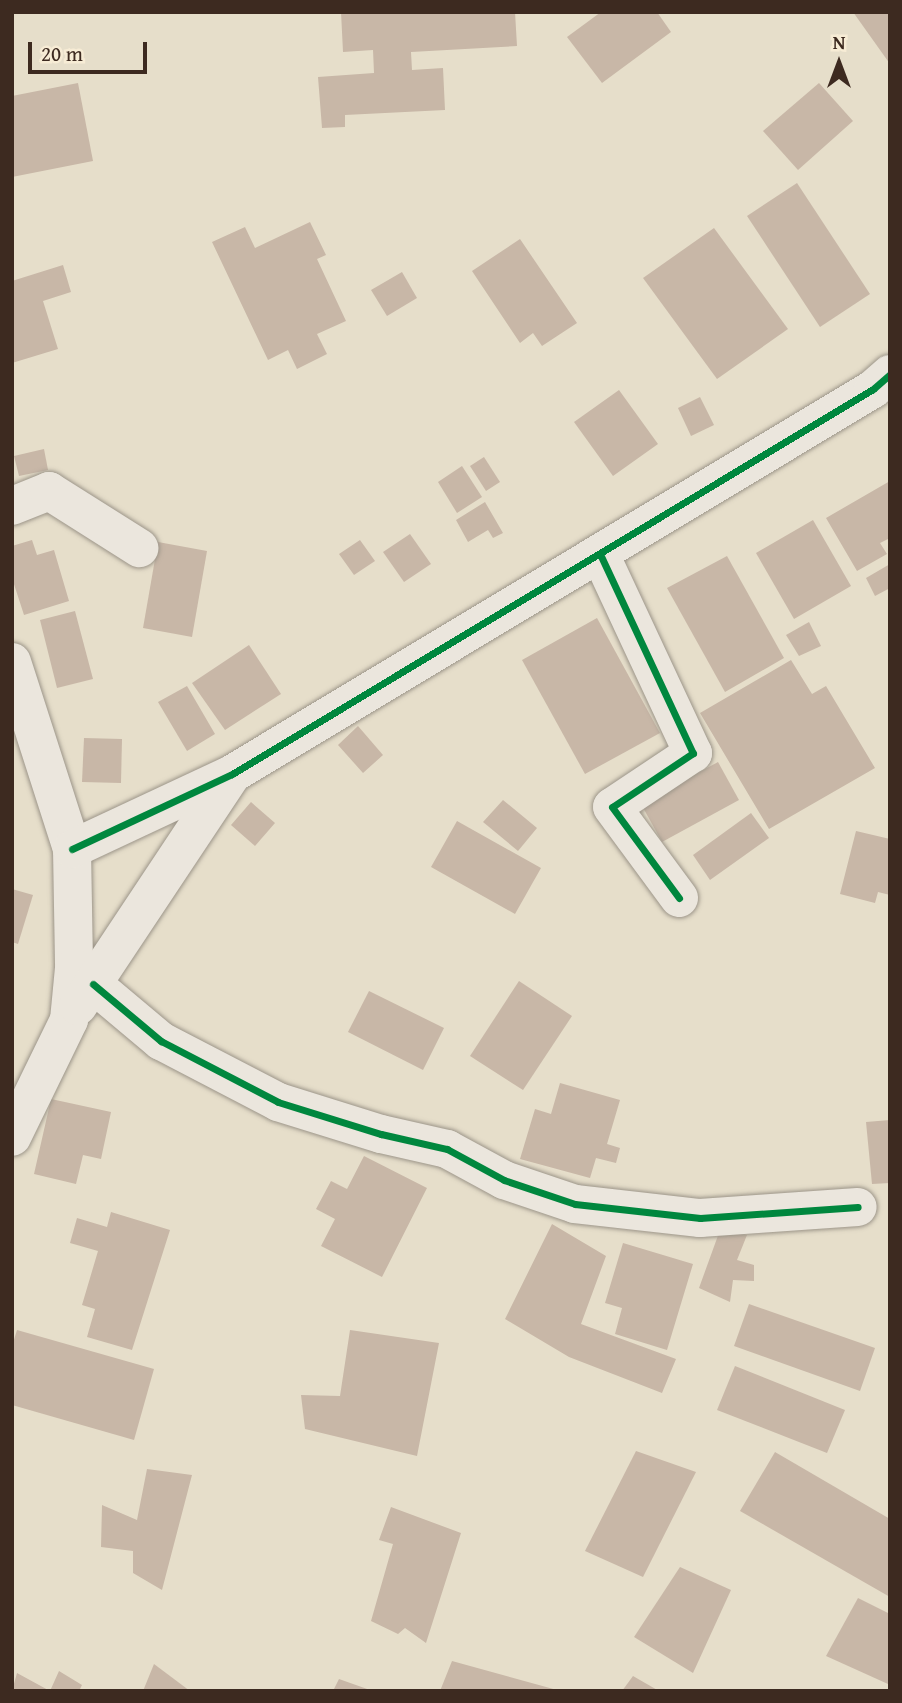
<!DOCTYPE html>
<html>
<head>
<meta charset="utf-8">
<style>
	body { margin:0 }
	#map { position:relative; width:902px; height:1703px; overflow:hidden; background:#e6deca; font-family:"Gentium Book Plus",serif }
	div>[style] { position:absolute }
	.building>* { inset:0; background:#c8b7a7 }
	.roads { filter:drop-shadow(0 0 2px #9c9589) drop-shadow(0 0 2px #9c9589) }
	.minor>* { height:38px; margin:-19px; padding:0 19px; transform-origin:19px; border-radius:19px; background:#ebe6dd }
	.cycleway>* { height:7px; margin:-3.5px; padding:0 3.5px; transform-origin:3.5px; border-radius:3.5px; background:#00873e }
	span { translate:-50% -50%; white-space:nowrap; text-align:center; line-height:1.15; -webkit-text-stroke:5px #f7ecd5; paint-order:stroke }
	.frame { position:absolute; inset:0; border:14px solid #3d2a20; pointer-events:none }
	.north { position:absolute; left:804px; top:28px; width:70px; height:70px; -webkit-text-stroke:5px #f7ecd5; paint-order:stroke; rotate:0deg; font-size:19px; font-weight:700; line-height:28px; text-align:center; color:#3d2a20 }
	.north::after { content:''; display:block; margin:auto; width:24px; height:32px; background:#3d2a20; clip-path:polygon(50% 0,100% 100%,50% 72%,0 100%) }
	.scale { position:absolute; left:28px; top:42px; width:119px; height:32px; box-sizing:border-box; border:4px solid #3d2a20; border-top:0; padding-left:9px; font-size:21px; line-height:24px; white-space:nowrap; color:#3d2a20; -webkit-text-stroke:5px #f7ecd5; paint-order:stroke }
</style>
</head>
<body>
<div id="map">
	<div class="building">
		<i style="clip-path:polygon(341px 12px,515px 12px,517px 46px,411px 52px,412px 70px,443px 68px,445px 110px,345px 115px,345px 127px,322px 128px,318px 77px,374px 73px,373px 50px,343px 52px)"></i>
		<i style="clip-path:polygon(601px 12px,657px 12px,671px 32px,602px 83px,567px 37px)"></i>
		<i style="clip-path:polygon(853px 12px,890px 12px,890px 64px)"></i>
		<i style="clip-path:polygon(78px 83px,93px 161px,12px 177px,12px 96px)"></i>
		<i style="clip-path:polygon(819px 83px,853px 121px,798px 170px,763px 131px)"></i>
		<i style="clip-path:polygon(797px 183px,870px 294px,820px 327px,747px 216px)"></i>
		<i style="clip-path:polygon(310px 222px,326px 255px,317px 259px,346px 321px,317px 334px,327px 354px,297px 369px,288px 350px,268px 360px,212px 242px,245px 227px,255px 248px)"></i>
		<i style="clip-path:polygon(714px 228px,788px 329px,717px 379px,643px 278px)"></i>
		<i style="clip-path:polygon(520px 239px,577px 323px,542px 346px,533px 333px,520px 343px,472px 271px)"></i>
		<i style="clip-path:polygon(63px 265px,71px 292px,43px 301px,58px 349px,12px 363px,12px 281px)"></i>
		<i style="clip-path:polygon(402px 272px,417px 298px,387px 316px,371px 290px)"></i>
		<i style="clip-path:polygon(619px 390px,658px 444px,613px 476px,574px 422px)"></i>
		<i style="clip-path:polygon(700px 397px,714px 425px,691px 436px,678px 408px)"></i>
		<i style="clip-path:polygon(44px 449px,48px 470px,19px 476px,14px 456px)"></i>
		<i style="clip-path:polygon(484px 457px,500px 482px,486px 491px,470px 466px)"></i>
		<i style="clip-path:polygon(462px 466px,482px 497px,457px 513px,438px 482px)"></i>
		<i style="clip-path:polygon(890px 481px,890px 538px,880px 543px,887px 554px,857px 571px,826px 518px)"></i>
		<i style="clip-path:polygon(485px 502px,503px 533px,493px 538px,488px 530px,468px 542px,456px 520px)"></i>
		<i style="clip-path:polygon(813px 520px,851px 586px,794px 619px,756px 553px)"></i>
		<i style="clip-path:polygon(410px 534px,431px 564px,404px 582px,383px 552px)"></i>
		<i style="clip-path:polygon(32px 540px,37px 555px,54px 550px,69px 601px,24px 615px,12px 578px,12px 546px)"></i>
		<i style="clip-path:polygon(360px 540px,375px 561px,354px 575px,339px 554px)"></i>
		<i style="clip-path:polygon(158px 542px,207px 551px,192px 637px,143px 628px)"></i>
		<i style="clip-path:polygon(727px 556px,784px 658px,725px 692px,667px 588px)"></i>
		<i style="clip-path:polygon(890px 564px,890px 588px,875px 596px,866px 578px)"></i>
		<i style="clip-path:polygon(75px 611px,93px 679px,57px 688px,40px 620px)"></i>
		<i style="clip-path:polygon(597px 618px,660px 733px,585px 774px,522px 660px)"></i>
		<i style="clip-path:polygon(809px 622px,821px 646px,799px 656px,786px 635px)"></i>
		<i style="clip-path:polygon(249px 645px,281px 694px,225px 730px,192px 683px)"></i>
		<i style="clip-path:polygon(791px 660px,812px 694px,826px 686px,875px 768px,769px 829px,700px 713px)"></i>
		<i style="clip-path:polygon(187px 686px,215px 734px,187px 751px,158px 702px)"></i>
		<i style="clip-path:polygon(358px 726px,383px 755px,363px 773px,338px 745px)"></i>
		<i style="clip-path:polygon(84px 738px,122px 739px,121px 783px,82px 782px)"></i>
		<i style="clip-path:polygon(718px 762px,739px 800px,662px 842px,641px 804px)"></i>
		<i style="clip-path:polygon(503px 800px,537px 828px,518px 851px,483px 822px)"></i>
		<i style="clip-path:polygon(251px 802px,275px 823px,255px 846px,231px 825px)"></i>
		<i style="clip-path:polygon(751px 813px,769px 838px,710px 880px,693px 855px)"></i>
		<i style="clip-path:polygon(457px 821px,541px 868px,515px 914px,431px 867px)"></i>
		<i style="clip-path:polygon(856px 831px,890px 839px,890px 895px,878px 892px,875px 903px,840px 894px)"></i>
		<i style="clip-path:polygon(12px 889px,33px 895px,18px 944px,12px 942px)"></i>
		<i style="clip-path:polygon(519px 981px,572px 1016px,523px 1090px,470px 1056px)"></i>
		<i style="clip-path:polygon(369px 991px,444px 1028px,423px 1070px,348px 1032px)"></i>
		<i style="clip-path:polygon(560px 1083px,620px 1100px,607px 1144px,620px 1148px,616px 1163px,596px 1158px,590px 1178px,520px 1159px,535px 1109px,551px 1114px)"></i>
		<i style="clip-path:polygon(51px 1099px,111px 1112px,101px 1159px,83px 1155px,76px 1184px,34px 1174px)"></i>
		<i style="clip-path:polygon(890px 1120px,890px 1183px,872px 1184px,866px 1122px)"></i>
		<i style="clip-path:polygon(364px 1156px,427px 1188px,382px 1277px,321px 1246px,335px 1219px,316px 1209px,331px 1181px,347px 1189px)"></i>
		<i style="clip-path:polygon(111px 1212px,170px 1230px,132px 1350px,87px 1337px,95px 1309px,82px 1305px,98px 1251px,70px 1243px,77px 1218px,107px 1227px)"></i>
		<i style="clip-path:polygon(552px 1224px,606px 1256px,581px 1324px,676px 1359px,662px 1393px,569px 1357px,505px 1319px)"></i>
		<i style="clip-path:polygon(720px 1230px,747px 1235px,737px 1260px,754px 1265px,754px 1281px,733px 1280px,730px 1302px,699px 1288px)"></i>
		<i style="clip-path:polygon(623px 1243px,693px 1264px,667px 1350px,615px 1334px,622px 1308px,605px 1303px)"></i>
		<i style="clip-path:polygon(749px 1304px,875px 1348px,860px 1391px,734px 1346px)"></i>
		<i style="clip-path:polygon(17px 1330px,154px 1369px,134px 1440px,12px 1405px,12px 1346px)"></i>
		<i style="clip-path:polygon(350px 1330px,439px 1343px,417px 1456px,305px 1429px,301px 1395px,340px 1396px)"></i>
		<i style="clip-path:polygon(735px 1366px,845px 1410px,827px 1453px,717px 1410px)"></i>
		<i style="clip-path:polygon(636px 1451px,696px 1472px,643px 1577px,585px 1551px)"></i>
		<i style="clip-path:polygon(775px 1452px,890px 1519px,890px 1597px,740px 1511px)"></i>
		<i style="clip-path:polygon(147px 1469px,192px 1475px,162px 1590px,133px 1573px,133px 1551px,101px 1547px,102px 1505px,137px 1520px)"></i>
		<i style="clip-path:polygon(391px 1507px,461px 1533px,426px 1643px,405px 1628px,398px 1634px,371px 1621px,393px 1544px,379px 1540px)"></i>
		<i style="clip-path:polygon(680px 1567px,731px 1590px,693px 1673px,634px 1637px)"></i>
		<i style="clip-path:polygon(858px 1598px,890px 1614px,888px 1684px,826px 1656px)"></i>
		<i style="clip-path:polygon(452px 1661px,557px 1690px,557px 1691px,440px 1691px)"></i>
		<i style="clip-path:polygon(154px 1664px,190px 1691px,143px 1691px)"></i>
		<i style="clip-path:polygon(59px 1671px,82px 1685px,79px 1691px,12px 1691px,17px 1673px,50px 1691px)"></i>
		<i style="clip-path:polygon(633px 1676px,659px 1691px,622px 1691px)"></i>
		<i style="clip-path:polygon(339px 1679px,370px 1690px,370px 1691px,333px 1691px)"></i>
	</div>
	<div class="roads">
		<div class="minor">
			<i style="left:12px;top:506px;width:40px;rotate:-22deg"></i>
			<i style="left:49px;top:491px;width:107px;rotate:32.3deg"></i>
			<i style="left:600px;top:554px;width:220px;rotate:65deg"></i>
			<i style="left:693px;top:753px;width:97px;rotate:146.3deg"></i>
			<i style="left:612px;top:807px;width:113px;rotate:53.6deg"></i>
			<i style="left:12px;top:662px;width:196px;rotate:72.2deg"></i>
			<i style="left:72px;top:849px;width:119px;rotate:89deg"></i>
			<i style="left:74px;top:968px;width:52px;rotate:95.5deg"></i>
			<i style="left:69px;top:1020px;width:130px;rotate:116deg"></i>
			<i style="left:72px;top:849px;width:177px;rotate:-25.1deg"></i>
			<i style="left:232px;top:774px;width:748px;rotate:-30.99deg"></i>
			<i style="left:873px;top:389px;width:23px;rotate:-41deg"></i>
			<i style="left:93px;top:984px;width:89px;rotate:40deg"></i>
			<i style="left:161px;top:1041px;width:132px;rotate:27.5deg"></i>
			<i style="left:278px;top:1102px;width:108px;rotate:17.3deg"></i>
			<i style="left:381px;top:1134px;width:68px;rotate:12.8deg"></i>
			<i style="left:447px;top:1149px;width:65px;rotate:28.5deg"></i>
			<i style="left:504px;top:1180px;width:75px;rotate:18.7deg"></i>
			<i style="left:575px;top:1204px;width:126px;rotate:6.4deg"></i>
			<i style="left:700px;top:1218px;width:158px;rotate:-4deg"></i>
			<i style="left:78px;top:1006px;width:276px;rotate:-56.4deg"></i>
		</div>
	</div>
	<div class="cycleway">
		<i style="left:600px;top:554px;width:220px;rotate:65deg"></i>
		<i style="left:693px;top:753px;width:97px;rotate:146.3deg"></i>
		<i style="left:612px;top:807px;width:113px;rotate:53.6deg"></i>
		<i style="left:72px;top:849px;width:177px;rotate:-25.1deg"></i>
		<i style="left:232px;top:774px;width:748px;rotate:-30.99deg"></i>
		<i style="left:873px;top:389px;width:23px;rotate:-41deg"></i>
		<i style="left:93px;top:984px;width:89px;rotate:40deg"></i>
		<i style="left:161px;top:1041px;width:132px;rotate:27.5deg"></i>
		<i style="left:278px;top:1102px;width:108px;rotate:17.3deg"></i>
		<i style="left:381px;top:1134px;width:68px;rotate:12.8deg"></i>
		<i style="left:447px;top:1149px;width:65px;rotate:28.5deg"></i>
		<i style="left:504px;top:1180px;width:75px;rotate:18.7deg"></i>
		<i style="left:575px;top:1204px;width:126px;rotate:6.4deg"></i>
		<i style="left:700px;top:1218px;width:158px;rotate:-4deg"></i>
	</div>
	<div class="frame"></div>
	<div class="north">N</div>
	<div class="scale">20 m</div>
</div>
</body>
</html>
